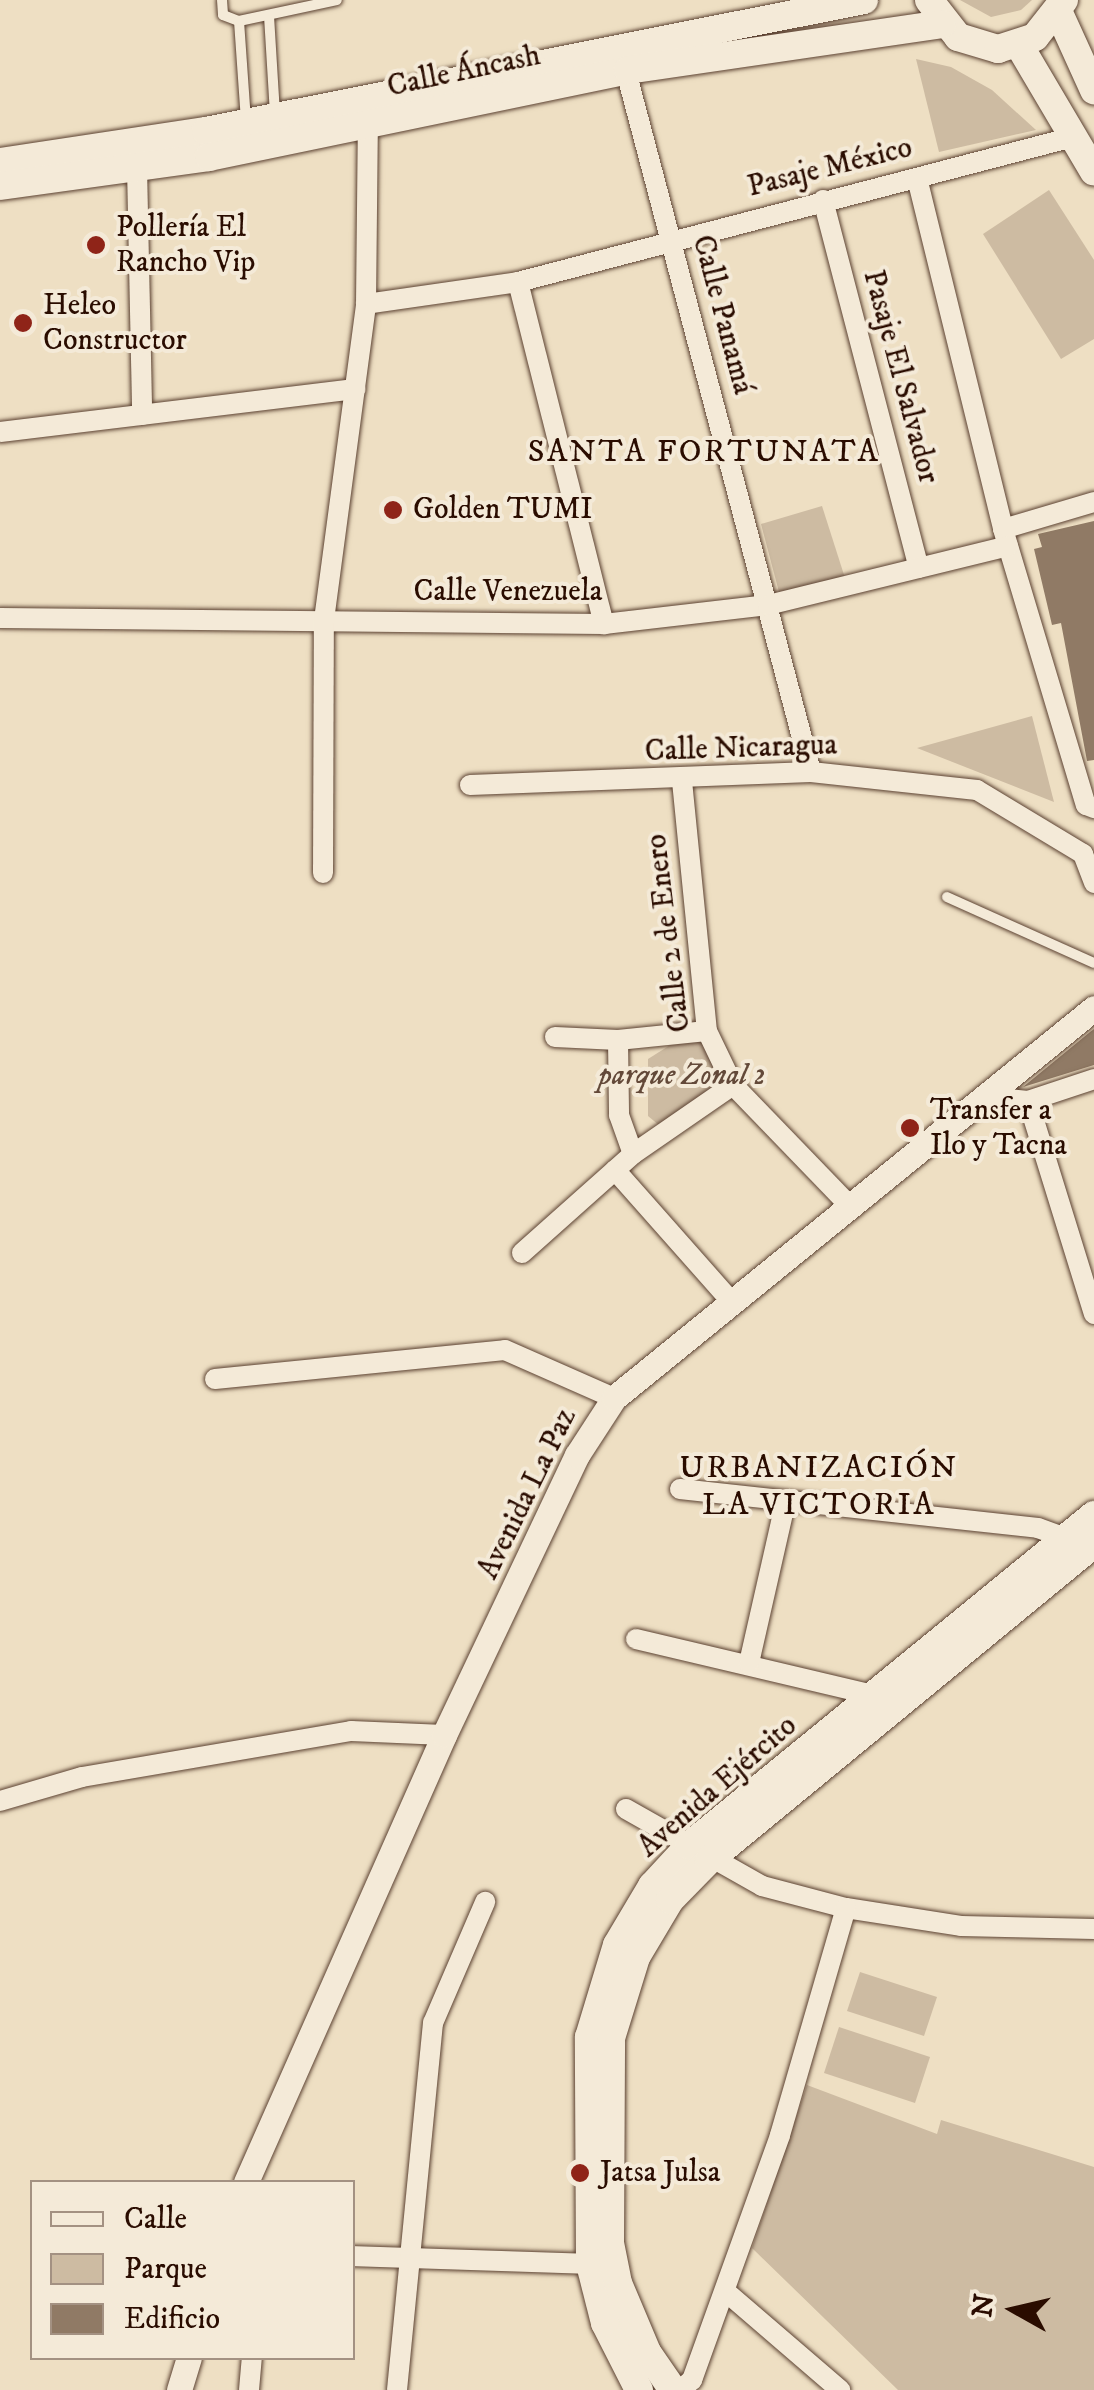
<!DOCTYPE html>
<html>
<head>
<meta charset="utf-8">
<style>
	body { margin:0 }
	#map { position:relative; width:1094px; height:2390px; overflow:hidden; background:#eedfc3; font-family:"IM FELL DW Pica",serif }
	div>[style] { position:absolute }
	.green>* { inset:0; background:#cdbba2 }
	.building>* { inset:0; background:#907a65 }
	.roads { filter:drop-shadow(0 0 2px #5b4131) drop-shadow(0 0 2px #5b4131) }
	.service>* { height:10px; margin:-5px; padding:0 5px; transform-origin:5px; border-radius:5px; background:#f4ead8 }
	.minor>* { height:20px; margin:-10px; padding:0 10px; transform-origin:10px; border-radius:10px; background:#f4ead8 }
	.tertiary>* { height:25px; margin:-12.5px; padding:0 12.5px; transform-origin:12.5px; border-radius:12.5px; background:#f4ead8 }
	.secondary>* { height:28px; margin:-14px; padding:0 14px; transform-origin:14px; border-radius:14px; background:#f4ead8 }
	.dots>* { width:28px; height:28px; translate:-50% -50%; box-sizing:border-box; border:5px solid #f4ead8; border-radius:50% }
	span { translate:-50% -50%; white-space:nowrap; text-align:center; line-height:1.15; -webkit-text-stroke:8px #f4ead8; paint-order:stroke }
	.street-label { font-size:30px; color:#2a0c00 }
	.poi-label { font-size:30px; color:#2a0c00 }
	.left { translate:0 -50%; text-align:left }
	.park-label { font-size:30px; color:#634939; font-style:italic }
	.neighbourhood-label { font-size:32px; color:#2a0c00; letter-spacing:2.5px }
	.legend { position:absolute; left:30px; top:2180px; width:325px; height:180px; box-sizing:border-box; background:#f4ead8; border:2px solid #a39182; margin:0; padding:12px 18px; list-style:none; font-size:30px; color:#2a0c00 }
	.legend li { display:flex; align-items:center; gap:20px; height:50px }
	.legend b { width:50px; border:2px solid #a39182 }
	.north { position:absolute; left:964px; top:2260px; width:100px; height:100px; -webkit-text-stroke:8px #f4ead8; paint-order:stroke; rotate:278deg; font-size:28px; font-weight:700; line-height:40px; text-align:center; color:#2a0c00 }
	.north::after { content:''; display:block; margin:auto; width:35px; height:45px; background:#2a0c00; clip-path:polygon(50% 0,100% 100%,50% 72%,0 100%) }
</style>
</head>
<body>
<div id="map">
	<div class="green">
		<i style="clip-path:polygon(960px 0,1032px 0,1021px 10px,991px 17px)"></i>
		<i style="clip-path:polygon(916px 59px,951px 67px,992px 90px,1036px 130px,939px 152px)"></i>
		<i style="clip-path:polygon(1049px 190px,1094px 260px,1094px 339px,1061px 359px,983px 234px)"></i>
		<i style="clip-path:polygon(822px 506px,845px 578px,779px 592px,761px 524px)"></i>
		<i style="clip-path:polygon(1032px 716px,1054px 802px,917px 748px)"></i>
		<i style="clip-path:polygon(709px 1040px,726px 1075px,666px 1131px,648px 1116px,648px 1059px,675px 1042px)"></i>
		<i style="clip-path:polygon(860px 1972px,937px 1997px,924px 2036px,847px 2011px)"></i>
		<i style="clip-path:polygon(839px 2027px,930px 2057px,915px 2103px,824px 2073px)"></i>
		<i style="clip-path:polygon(807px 2085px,937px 2134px,941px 2120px,1094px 2167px,1094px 2390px,898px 2390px,752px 2248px)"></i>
	</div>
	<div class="building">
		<i style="clip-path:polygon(1094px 521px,1094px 760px,1087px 761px,1061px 623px,1052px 625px,1034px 549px,1042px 547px,1038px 534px)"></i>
		<i style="clip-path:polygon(1094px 1029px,1094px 1065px,1023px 1087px,1090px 1032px)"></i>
	</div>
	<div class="roads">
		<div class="service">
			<i style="left:222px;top:0;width:15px;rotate:86deg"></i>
			<i style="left:223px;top:15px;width:17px;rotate:21deg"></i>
			<i style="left:239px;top:21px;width:100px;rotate:-12.1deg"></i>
			<i style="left:269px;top:16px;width:99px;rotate:86.5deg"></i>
			<i style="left:239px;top:21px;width:99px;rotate:86deg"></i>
			<i style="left:947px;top:897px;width:161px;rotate:24.2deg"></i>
		</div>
		<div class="minor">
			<i style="left:623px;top:60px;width:736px;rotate:75.21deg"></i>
			<i style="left:137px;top:167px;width:248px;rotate:88.8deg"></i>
			<i style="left:917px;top:178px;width:361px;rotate:76.2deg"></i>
			<i style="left:1003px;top:529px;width:288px;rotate:73.3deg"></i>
			<i style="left:1086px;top:805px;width:9px;rotate:21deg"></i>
			<i style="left:823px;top:200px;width:380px;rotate:75.4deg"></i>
			<i style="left:518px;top:282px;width:353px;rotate:75.9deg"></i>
			<i style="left:366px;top:304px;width:154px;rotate:-8.2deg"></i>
			<i style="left:518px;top:282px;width:574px;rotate:-14.64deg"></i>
			<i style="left:0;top:432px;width:358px;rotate:-6.9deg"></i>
			<i style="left:1003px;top:529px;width:95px;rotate:-16.5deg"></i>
			<i style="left:0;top:618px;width:604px;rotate:0.57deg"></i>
			<i style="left:604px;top:624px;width:165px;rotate:-6.6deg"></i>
			<i style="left:768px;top:605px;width:247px;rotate:-13.8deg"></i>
			<i style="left:682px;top:781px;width:251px;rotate:84.3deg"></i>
			<i style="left:707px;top:1031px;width:60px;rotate:64.3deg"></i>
			<i style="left:733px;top:1085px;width:168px;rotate:46deg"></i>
			<i style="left:470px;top:785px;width:341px;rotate:-2.2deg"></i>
			<i style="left:811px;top:772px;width:167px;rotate:6.2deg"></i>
			<i style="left:977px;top:790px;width:124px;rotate:31.1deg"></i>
			<i style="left:1083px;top:854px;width:31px;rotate:69deg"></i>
			<i style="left:323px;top:873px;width:253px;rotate:-89.8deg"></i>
			<i style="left:324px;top:620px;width:319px;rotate:-82.4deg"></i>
			<i style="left:366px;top:304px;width:194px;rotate:-89.4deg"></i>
			<i style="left:555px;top:1037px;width:63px;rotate:2.7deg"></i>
			<i style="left:618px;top:1040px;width:89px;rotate:-5.8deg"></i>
			<i style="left:618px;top:1040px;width:75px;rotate:89.2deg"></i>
			<i style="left:619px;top:1115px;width:41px;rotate:70.3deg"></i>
			<i style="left:988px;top:1097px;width:40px;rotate:5.7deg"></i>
			<i style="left:1028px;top:1101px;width:70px;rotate:-18.4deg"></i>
			<i style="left:1028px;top:1101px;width:223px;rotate:72.8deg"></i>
			<i style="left:615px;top:1170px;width:175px;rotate:48.5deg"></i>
			<i style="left:522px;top:1253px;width:149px;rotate:-41.7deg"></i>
			<i style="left:633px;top:1154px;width:121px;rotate:-34.6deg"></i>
			<i style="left:215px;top:1379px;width:291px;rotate:-5.7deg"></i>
			<i style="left:505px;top:1350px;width:119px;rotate:23.8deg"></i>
			<i style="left:680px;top:1489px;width:360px;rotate:6.2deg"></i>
			<i style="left:1038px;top:1528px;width:37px;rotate:20deg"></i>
			<i style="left:636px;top:1639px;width:252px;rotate:13.3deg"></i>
			<i style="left:749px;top:1663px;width:163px;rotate:-77.2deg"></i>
			<i style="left:0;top:1801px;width:85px;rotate:-16.3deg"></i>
			<i style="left:82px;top:1777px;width:273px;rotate:-9.7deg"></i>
			<i style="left:351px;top:1731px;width:93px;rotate:2.5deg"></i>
			<i style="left:626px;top:1809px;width:156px;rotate:29.5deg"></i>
			<i style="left:762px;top:1886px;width:87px;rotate:14.7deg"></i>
			<i style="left:846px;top:1908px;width:116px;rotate:8.9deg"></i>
			<i style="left:961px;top:1926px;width:133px;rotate:1.3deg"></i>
			<i style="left:352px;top:2256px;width:238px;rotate:1.9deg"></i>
			<i style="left:725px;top:2291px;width:152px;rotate:40.7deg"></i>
			<i style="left:249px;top:2390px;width:32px;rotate:-85deg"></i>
			<i style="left:397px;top:2390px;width:369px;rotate:-84.4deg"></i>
			<i style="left:433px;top:2023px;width:132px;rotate:-66.7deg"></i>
			<i style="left:680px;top:2390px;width:16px;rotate:-40deg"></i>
			<i style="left:692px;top:2380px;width:260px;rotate:-70.2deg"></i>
			<i style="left:780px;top:2135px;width:236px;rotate:-73.8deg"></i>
		</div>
		<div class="tertiary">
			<i style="left:246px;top:2182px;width:489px;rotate:-66.1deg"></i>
			<i style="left:444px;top:1735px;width:310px;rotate:-64.6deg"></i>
			<i style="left:577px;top:1455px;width:68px;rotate:-57deg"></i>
			<i style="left:614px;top:1398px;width:618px;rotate:-39.09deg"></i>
			<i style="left:179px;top:2390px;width:34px;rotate:-73deg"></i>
		</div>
		<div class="secondary">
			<i style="left:929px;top:0;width:47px;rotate:51.9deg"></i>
			<i style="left:958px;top:37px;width:42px;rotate:16.7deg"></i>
			<i style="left:998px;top:49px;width:39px;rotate:-18deg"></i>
			<i style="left:1035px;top:37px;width:47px;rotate:-51.9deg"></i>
			<i style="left:1059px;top:13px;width:85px;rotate:65.6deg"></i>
			<i style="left:1019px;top:45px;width:147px;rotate:59.4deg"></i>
			<i style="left:0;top:162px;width:208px;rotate:-8.6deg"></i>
			<i style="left:206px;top:131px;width:671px;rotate:-11.26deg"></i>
			<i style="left:0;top:186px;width:211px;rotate:-7.9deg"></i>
			<i style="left:209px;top:157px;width:428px;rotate:-11.7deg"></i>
			<i style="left:628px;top:70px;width:317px;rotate:-8.3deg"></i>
			<i style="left:639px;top:2390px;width:75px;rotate:-116.9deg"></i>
			<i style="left:605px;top:2323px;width:61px;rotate:-104.3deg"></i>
			<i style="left:590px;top:2264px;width:227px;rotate:-90.3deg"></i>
			<i style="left:589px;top:2037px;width:96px;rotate:-73.1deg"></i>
			<i style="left:617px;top:1945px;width:69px;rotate:-59.3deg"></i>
			<i style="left:652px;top:1886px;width:54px;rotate:-47.2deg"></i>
			<i style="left:689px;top:1846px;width:523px;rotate:-39.26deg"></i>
			<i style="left:673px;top:2390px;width:46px;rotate:-124.4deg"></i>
			<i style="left:647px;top:2352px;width:75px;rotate:-112.8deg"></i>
			<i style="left:618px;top:2283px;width:41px;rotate:-101.3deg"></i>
			<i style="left:610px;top:2243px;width:205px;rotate:-89.7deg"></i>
			<i style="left:611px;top:2038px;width:85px;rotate:-72.8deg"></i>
			<i style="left:636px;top:1957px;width:66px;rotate:-59.2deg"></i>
			<i style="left:670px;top:1900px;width:56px;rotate:-45.7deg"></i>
			<i style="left:709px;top:1860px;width:498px;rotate:-39.4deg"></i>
		</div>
	</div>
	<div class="dots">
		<i style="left:96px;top:245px;background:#8f2418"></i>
		<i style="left:23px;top:323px;background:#8f2418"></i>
		<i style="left:393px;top:510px;background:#8f2418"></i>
		<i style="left:910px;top:1128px;background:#8f2418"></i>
		<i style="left:580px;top:2173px;background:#8f2418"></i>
	</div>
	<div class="street-label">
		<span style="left:464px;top:72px;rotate:-12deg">Calle Áncash</span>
		<span style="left:830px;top:168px;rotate:-14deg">Pasaje México</span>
		<span style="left:722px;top:315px;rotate:75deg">Calle Panamá</span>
		<span style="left:900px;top:377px;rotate:75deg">Pasaje El Salvador</span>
		<span style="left:508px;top:592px">Calle Venezuela</span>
		<span style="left:741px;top:749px;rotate:-2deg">Calle Nicaragua</span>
		<span style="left:669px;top:933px;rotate:-97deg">Calle 2 de Enero</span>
		<span style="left:528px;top:1494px;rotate:-64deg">Avenida La Paz</span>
		<span style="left:718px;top:1787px;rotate:-41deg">Avenida Ejército</span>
	</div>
	<div class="poi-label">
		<span class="left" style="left:116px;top:245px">Pollería El<br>Rancho Vip</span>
		<span class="left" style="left:43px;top:323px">Heleo<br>Constructor</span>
		<span class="left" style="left:413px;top:510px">Golden TUMI</span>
		<span class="left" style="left:930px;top:1128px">Transfer a<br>Ilo y Tacna</span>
		<span class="left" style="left:600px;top:2173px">Jatsa Julsa</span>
	</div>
	<div class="park-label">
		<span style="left:682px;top:1076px">parque Zonal 2</span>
	</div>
	<div class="neighbourhood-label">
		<span style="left:704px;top:452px">SANTA FORTUNATA</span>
		<span style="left:819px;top:1487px">URBANIZACIÓN<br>LA VICTORIA</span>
	</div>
	<ul class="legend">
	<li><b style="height:12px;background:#f4ead8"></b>Calle</li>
	<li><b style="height:28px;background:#cdbba2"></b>Parque</li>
	<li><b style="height:28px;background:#907a65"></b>Edificio</li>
	</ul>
	<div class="north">N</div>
</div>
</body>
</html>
